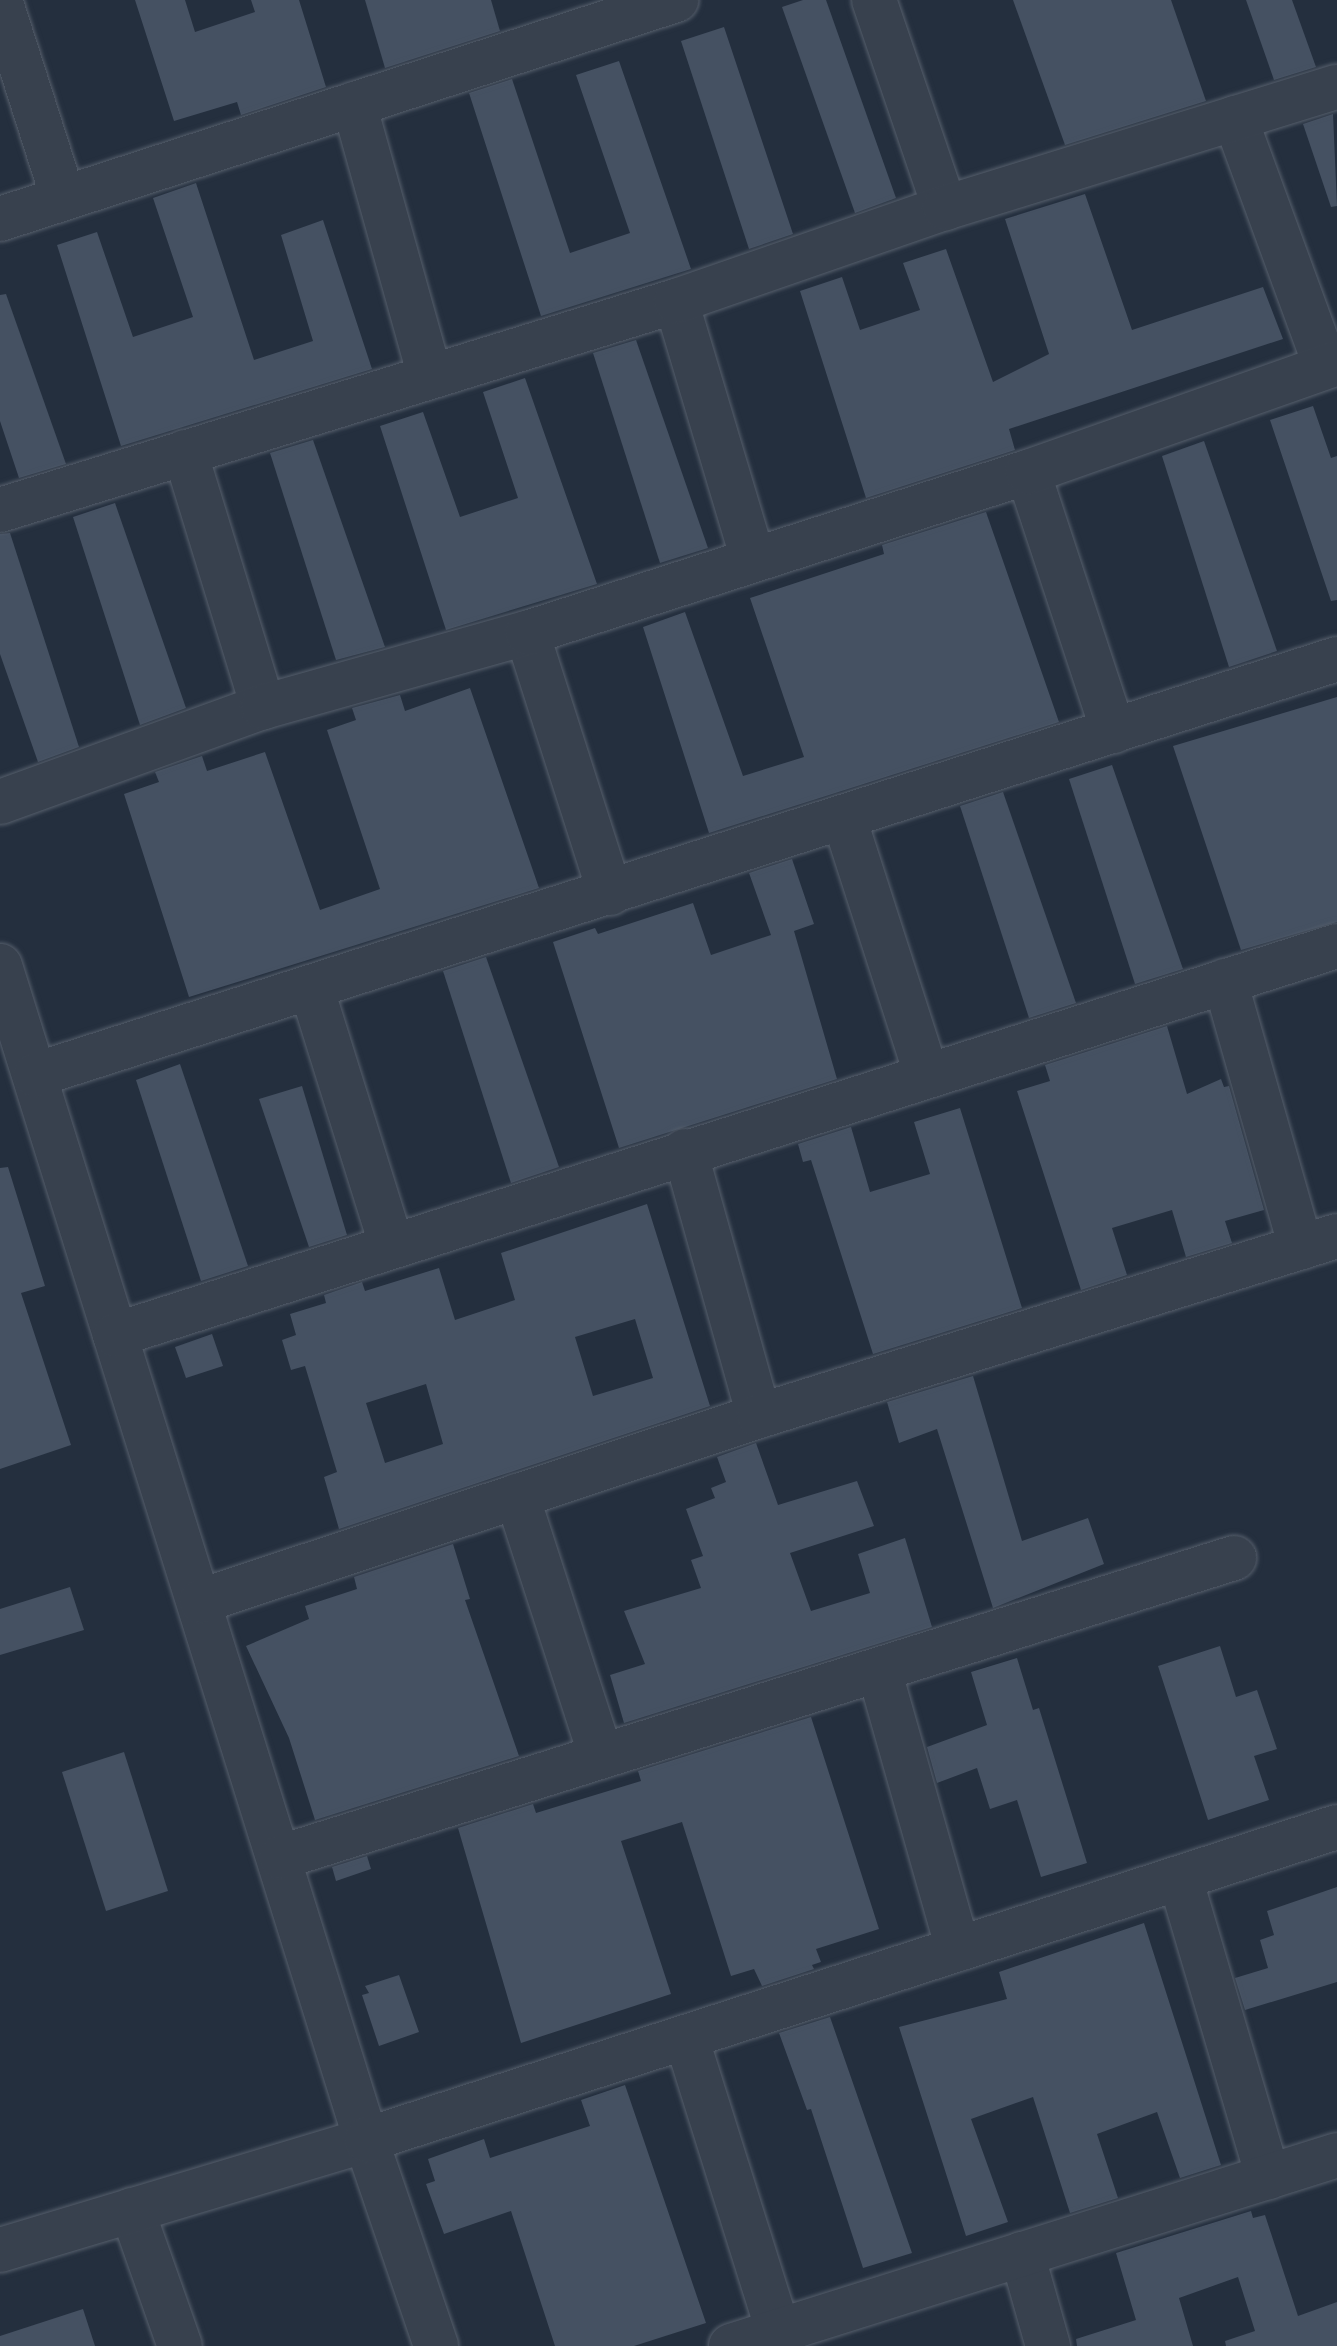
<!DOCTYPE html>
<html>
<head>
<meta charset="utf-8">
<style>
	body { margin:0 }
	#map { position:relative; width:1337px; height:2346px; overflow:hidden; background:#242f3e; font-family:Figtree,sans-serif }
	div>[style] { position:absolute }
	.building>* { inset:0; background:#455162 }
	.roads { filter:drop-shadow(0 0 2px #565f6c) drop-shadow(0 0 2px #565f6c) }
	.minor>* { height:44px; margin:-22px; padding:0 22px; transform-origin:22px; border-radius:22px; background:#38414e }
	span { translate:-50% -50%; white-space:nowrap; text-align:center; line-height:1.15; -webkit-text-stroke:6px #1d2633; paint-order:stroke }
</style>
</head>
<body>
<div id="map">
	<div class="building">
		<i style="clip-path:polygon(135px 0,185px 0,195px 32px,255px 12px,251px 0,299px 0,326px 87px,241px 115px,237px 102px,174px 121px)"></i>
		<i style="clip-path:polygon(365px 0,491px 0,500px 31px,385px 68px)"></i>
		<i style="clip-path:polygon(803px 0,826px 0,896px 198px,855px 213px,782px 7px)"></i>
		<i style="clip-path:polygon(1013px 0,1171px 0,1206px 101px,1065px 145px)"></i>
		<i style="clip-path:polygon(1246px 0,1292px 0,1316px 67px,1274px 80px)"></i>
		<i style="clip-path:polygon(724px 27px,793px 234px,749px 249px,681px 41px)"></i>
		<i style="clip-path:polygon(619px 61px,691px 269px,541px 316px,469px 93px,512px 79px,570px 253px,630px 233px,576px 75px)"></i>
		<i style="clip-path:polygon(1333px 114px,1337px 206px,1331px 207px,1303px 124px)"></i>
		<i style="clip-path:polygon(196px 183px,254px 360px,313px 341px,281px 235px,323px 220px,372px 369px,121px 446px,57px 245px,97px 232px,133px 337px,193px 317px,153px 198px)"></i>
		<i style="clip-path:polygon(1085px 194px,1132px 330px,1263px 287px,1283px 339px,1009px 429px,1015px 450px,866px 498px,800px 291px,842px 277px,860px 330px,920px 310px,903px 263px,946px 249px,993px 382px,1049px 354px,1005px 219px)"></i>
		<i style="clip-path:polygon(6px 294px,66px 464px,19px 478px,0 421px,0 295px)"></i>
		<i style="clip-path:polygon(636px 340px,708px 548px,660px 563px,593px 353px)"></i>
		<i style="clip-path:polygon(525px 378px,597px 584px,446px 630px,380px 426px,423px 412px,460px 517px,518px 498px,483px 392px)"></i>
		<i style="clip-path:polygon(1313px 406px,1331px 458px,1337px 456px,1337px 600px,1331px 601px,1270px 420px)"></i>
		<i style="clip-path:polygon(313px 440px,385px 647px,336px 660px,270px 453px)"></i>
		<i style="clip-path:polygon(1204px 441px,1277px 651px,1229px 667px,1162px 456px)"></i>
		<i style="clip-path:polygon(115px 503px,186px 708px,140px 725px,73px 517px)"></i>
		<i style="clip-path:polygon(986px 512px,1059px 722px,709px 833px,643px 627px,685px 612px,743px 776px,804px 757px,750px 598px,884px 554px,882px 545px)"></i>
		<i style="clip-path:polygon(10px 533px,79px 747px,38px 762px,0 654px,0 534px)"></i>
		<i style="clip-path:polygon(470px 688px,539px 888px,189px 997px,124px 794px,159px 782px,155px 772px,202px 756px,207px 771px,265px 752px,320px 910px,380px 889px,327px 730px,356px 720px,352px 708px,400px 695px,405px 711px)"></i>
		<i style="clip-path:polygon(1337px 697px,1337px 922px,1241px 950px,1173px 746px)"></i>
		<i style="clip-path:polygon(1112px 765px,1183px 969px,1135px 984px,1069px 779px)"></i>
		<i style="clip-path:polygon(1003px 792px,1076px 1003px,1029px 1018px,960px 806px)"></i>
		<i style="clip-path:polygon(792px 859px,814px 924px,794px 931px,837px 1079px,619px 1148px,553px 942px,595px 928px,598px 934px,693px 903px,711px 955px,771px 935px,749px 873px)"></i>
		<i style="clip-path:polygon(486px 957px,559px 1167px,511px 1183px,443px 971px)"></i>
		<i style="clip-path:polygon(1167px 1026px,1187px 1094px,1221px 1079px,1224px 1087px,1229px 1086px,1264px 1210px,1225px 1221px,1232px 1243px,1186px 1257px,1172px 1210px,1112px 1228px,1127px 1275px,1081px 1290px,1017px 1091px,1050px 1081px,1045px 1065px)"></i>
		<i style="clip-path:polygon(180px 1064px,248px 1266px,201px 1281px,136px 1080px)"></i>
		<i style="clip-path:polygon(302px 1086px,347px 1235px,309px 1247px,259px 1099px)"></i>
		<i style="clip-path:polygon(960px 1108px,1022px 1308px,873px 1354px,811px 1160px,803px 1162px,798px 1144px,851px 1127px,870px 1192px,930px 1174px,914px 1122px)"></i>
		<i style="clip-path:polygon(8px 1167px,45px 1286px,21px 1293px,71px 1445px,0 1469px,0 1168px)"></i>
		<i style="clip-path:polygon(evenodd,647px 1204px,710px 1406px,339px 1529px,324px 1477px,337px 1472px,305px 1366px,291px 1370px,282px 1340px,296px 1335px,290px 1314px,326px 1303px,324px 1295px,362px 1282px,365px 1291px,439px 1268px,455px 1320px,515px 1300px,501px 1253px,647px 1204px,635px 1319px,653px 1378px,593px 1396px,575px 1337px,635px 1319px,647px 1204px,426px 1384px,443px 1444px,385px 1463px,366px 1403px,426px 1384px)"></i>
		<i style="clip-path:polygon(212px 1334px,223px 1366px,186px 1378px,175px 1347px)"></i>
		<i style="clip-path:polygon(973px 1376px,1022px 1541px,1088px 1518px,1104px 1564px,993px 1608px,937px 1429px,899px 1443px,887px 1402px)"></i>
		<i style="clip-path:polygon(756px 1443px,778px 1505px,857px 1481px,874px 1526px,790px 1553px,811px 1611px,870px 1593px,858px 1554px,905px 1538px,932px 1627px,624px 1723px,610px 1675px,645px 1664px,624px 1611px,701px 1588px,691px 1560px,703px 1556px,686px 1509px,715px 1498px,711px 1488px,726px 1482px,717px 1457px)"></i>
		<i style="clip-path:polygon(453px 1544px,470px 1599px,465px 1600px,519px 1756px,315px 1820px,289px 1738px,246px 1646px,309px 1619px,305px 1606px,357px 1589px,354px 1577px)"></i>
		<i style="clip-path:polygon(70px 1587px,84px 1630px,0 1655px,0 1609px)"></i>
		<i style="clip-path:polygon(1220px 1646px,1236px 1697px,1257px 1690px,1277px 1749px,1254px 1756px,1269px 1800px,1208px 1820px,1158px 1666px)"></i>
		<i style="clip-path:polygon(1017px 1658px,1033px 1710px,1039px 1708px,1087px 1863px,1041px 1877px,1017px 1800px,990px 1809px,977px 1768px,937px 1783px,927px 1747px,987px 1725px,971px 1672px)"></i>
		<i style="clip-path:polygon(811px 1717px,879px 1929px,816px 1949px,821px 1962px,812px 1965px,814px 1969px,762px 1986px,754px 1969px,731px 1976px,682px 1822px,621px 1841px,671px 1994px,521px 2043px,458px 1828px,533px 1804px,536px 1813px,641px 1781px,638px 1771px)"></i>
		<i style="clip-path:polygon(124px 1752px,168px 1891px,106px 1911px,62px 1772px)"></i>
		<i style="clip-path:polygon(367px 1856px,371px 1869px,336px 1881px,332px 1867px)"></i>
		<i style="clip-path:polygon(1337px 1887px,1337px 1982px,1245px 2010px,1235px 1978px,1268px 1968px,1260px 1940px,1274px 1935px,1267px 1911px)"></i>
		<i style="clip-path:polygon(1144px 1923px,1221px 2165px,1180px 2178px,1157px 2112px,1097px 2134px,1118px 2198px,1070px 2213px,1033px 2097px,971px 2119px,1008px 2222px,966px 2236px,899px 2027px,1007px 1999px,999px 1972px)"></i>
		<i style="clip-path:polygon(399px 1975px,419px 2032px,379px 2046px,362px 1995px,369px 1993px,365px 1986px)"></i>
		<i style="clip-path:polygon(830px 2017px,912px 2253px,863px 2268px,811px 2109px,807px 2110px,779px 2033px)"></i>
		<i style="clip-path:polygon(625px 2085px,706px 2323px,634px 2346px,555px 2346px,511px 2211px,444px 2234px,426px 2184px,435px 2181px,428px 2159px,484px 2139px,490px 2158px,590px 2126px,581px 2100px)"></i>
		<i style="clip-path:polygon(1251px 2211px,1253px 2218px,1265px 2215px,1298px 2316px,1337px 2302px,1337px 2346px,1226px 2346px,1225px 2341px,1255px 2331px,1238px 2277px,1179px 2298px,1193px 2346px,1077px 2346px,1076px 2339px,1136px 2320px,1116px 2253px)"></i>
		<i style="clip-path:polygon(83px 2309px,95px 2346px,0 2346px,0 2336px)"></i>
	</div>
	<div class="roads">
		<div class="minor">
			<i style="left:0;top:0;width:208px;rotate:72.3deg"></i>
			<i style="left:874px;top:0;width:220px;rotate:71.2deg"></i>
			<i style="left:354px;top:104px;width:282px;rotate:74.4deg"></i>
			<i style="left:1235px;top:118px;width:264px;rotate:69.9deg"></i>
			<i style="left:0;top:219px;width:711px;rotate:-17.95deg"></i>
			<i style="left:676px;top:301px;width:269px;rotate:73.4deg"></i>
			<i style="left:185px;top:452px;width:267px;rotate:73deg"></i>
			<i style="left:1028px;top:472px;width:273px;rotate:71.8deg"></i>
			<i style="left:0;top:510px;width:708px;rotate:-17.18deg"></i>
			<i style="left:676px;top:301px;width:285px;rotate:-19.1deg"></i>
			<i style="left:945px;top:208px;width:410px;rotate:-17.2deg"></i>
			<i style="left:527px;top:633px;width:273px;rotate:72.3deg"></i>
			<i style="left:0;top:802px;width:280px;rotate:-19.9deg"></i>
			<i style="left:263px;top:707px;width:274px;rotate:-15.7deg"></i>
			<i style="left:527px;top:633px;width:526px;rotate:-17.82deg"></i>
			<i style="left:1028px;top:472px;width:328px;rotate:-19.4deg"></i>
			<i style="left:844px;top:818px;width:269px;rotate:72.2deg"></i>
			<i style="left:0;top:966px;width:1230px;rotate:72.68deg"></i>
			<i style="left:366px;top:2140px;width:218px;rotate:71.2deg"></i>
			<i style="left:1225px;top:981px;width:277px;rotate:74.1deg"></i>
			<i style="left:312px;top:990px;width:266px;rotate:72.7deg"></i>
			<i style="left:35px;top:1075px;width:1367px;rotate:-17.72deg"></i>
			<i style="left:685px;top:1151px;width:275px;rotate:74.4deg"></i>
			<i style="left:115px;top:1335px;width:1282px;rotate:-17.66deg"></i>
			<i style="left:517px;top:1496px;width:273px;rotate:72.1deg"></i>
			<i style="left:201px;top:1601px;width:588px;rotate:-18.34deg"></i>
			<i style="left:759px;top:1416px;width:605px;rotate:-17.3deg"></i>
			<i style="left:879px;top:1670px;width:290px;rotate:74.2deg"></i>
			<i style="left:281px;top:1857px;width:999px;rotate:-17.42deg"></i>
			<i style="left:1180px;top:1878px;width:312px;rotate:73.6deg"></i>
			<i style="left:686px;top:2037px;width:308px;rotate:72.6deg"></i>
			<i style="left:132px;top:2210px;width:144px;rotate:70.6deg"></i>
			<i style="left:0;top:2250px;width:382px;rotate:-16.7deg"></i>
			<i style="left:366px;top:2140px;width:1020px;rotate:-17.87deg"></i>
			<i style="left:1022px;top:2254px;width:96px;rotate:74.2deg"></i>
			<i style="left:731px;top:2346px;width:635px;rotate:-17.49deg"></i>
		</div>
	</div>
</div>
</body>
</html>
